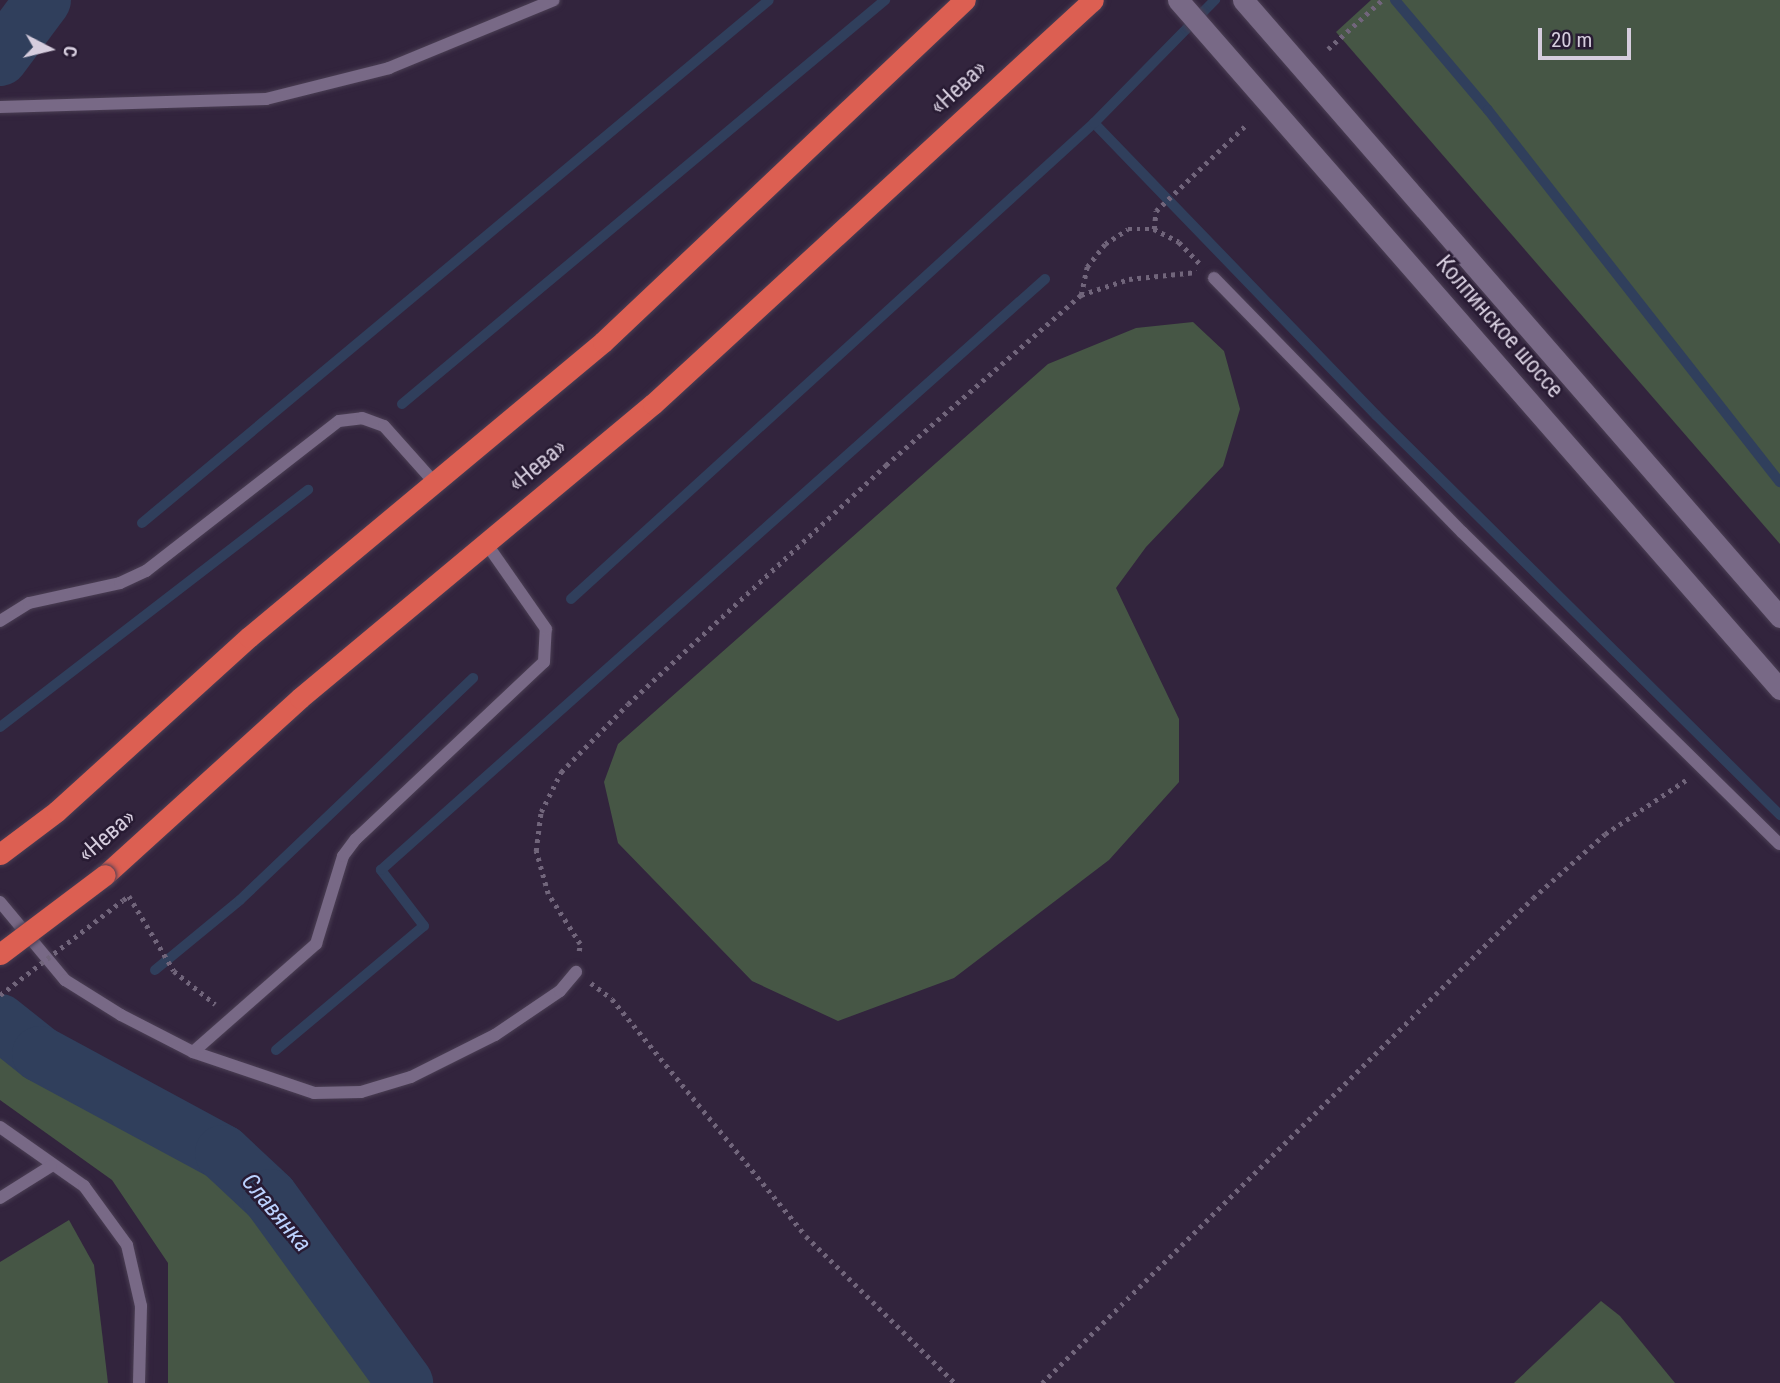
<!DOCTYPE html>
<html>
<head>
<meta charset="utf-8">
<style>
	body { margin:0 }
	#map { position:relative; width:1780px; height:1383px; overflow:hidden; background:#32243d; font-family:"Roboto Condensed",sans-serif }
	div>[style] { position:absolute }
	.green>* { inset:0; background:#465645 }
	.stream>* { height:10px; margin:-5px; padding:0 5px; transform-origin:5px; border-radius:5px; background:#303f5c }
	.river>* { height:56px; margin:-28px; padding:0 28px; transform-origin:28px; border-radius:28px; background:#303f5c }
	.path>* { height:4.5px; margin-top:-2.25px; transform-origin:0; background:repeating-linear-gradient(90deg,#71657b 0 3.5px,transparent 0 8.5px) }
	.roads { filter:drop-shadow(0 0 2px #4b3f54) drop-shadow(0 0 2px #4b3f54) }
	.lane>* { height:12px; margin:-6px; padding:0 6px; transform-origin:6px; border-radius:6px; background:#786986 }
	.secondary>* { height:21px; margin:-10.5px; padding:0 10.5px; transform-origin:10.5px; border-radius:10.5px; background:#786986 }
	.highway>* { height:21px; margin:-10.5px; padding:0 10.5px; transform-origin:10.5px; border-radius:10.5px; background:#dc5f52 }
	.path-bridge>* { height:4.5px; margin-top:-2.25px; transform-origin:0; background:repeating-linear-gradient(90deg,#71657b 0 3.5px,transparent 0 8.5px) }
	.bridges { filter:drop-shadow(0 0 2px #4b3f54) drop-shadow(0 0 2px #4b3f54) }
	.highway-bridge>* { height:21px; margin:-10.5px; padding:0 10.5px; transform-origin:10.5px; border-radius:10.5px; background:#dc5f52 }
	span { translate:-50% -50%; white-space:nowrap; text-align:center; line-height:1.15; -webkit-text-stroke:5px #281b33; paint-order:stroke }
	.street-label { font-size:23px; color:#d6cdde }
	.water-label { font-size:24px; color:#bbd1fe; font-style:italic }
	.north { position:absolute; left:14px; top:14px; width:70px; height:70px; -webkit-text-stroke:5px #281b33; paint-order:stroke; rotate:97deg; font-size:19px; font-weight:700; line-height:28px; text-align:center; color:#d6cdde }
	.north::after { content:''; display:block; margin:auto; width:24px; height:32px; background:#d6cdde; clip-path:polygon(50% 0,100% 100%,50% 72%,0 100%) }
	.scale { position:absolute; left:1538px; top:28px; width:93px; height:32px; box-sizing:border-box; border:4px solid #d6cdde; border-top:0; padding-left:9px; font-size:21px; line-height:24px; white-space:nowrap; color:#d6cdde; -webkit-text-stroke:5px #281b33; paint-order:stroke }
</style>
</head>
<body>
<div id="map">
	<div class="green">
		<i style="clip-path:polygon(1371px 0,1780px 0,1780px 544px,1336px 32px)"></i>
		<i style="clip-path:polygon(1193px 322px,1224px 351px,1240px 409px,1223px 466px,1146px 547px,1116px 588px,1179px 719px,1179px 782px,1109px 860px,954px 978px,838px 1021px,752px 981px,618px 843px,604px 782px,618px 744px,1048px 364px,1136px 328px)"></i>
		<i style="clip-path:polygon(0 1032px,32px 1062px,224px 1176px,381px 1383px,168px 1383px,168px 1263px,112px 1180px,0 1100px)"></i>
		<i style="clip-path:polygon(69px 1220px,94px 1265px,108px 1383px,0 1383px,0 1262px)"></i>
		<i style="clip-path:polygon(1601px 1301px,1620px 1316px,1675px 1383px,1514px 1383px)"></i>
	</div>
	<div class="stream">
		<i style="left:1395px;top:0;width:144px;rotate:49.8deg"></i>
		<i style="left:1488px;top:110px;width:473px;rotate:51.9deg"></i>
		<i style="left:1094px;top:123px;width:406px;rotate:46deg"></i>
		<i style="left:1376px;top:415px;width:569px;rotate:44.71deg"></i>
		<i style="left:402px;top:404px;width:630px;rotate:-39.91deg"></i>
		<i style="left:142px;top:523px;width:816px;rotate:-39.83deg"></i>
		<i style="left:571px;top:599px;width:707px;rotate:-42.31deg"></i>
		<i style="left:1094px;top:123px;width:173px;rotate:-45.5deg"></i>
		<i style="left:0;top:727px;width:389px;rotate:-37.6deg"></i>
		<i style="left:155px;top:970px;width:110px;rotate:-39.5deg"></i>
		<i style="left:240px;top:900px;width:322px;rotate:-43.6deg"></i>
		<i style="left:276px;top:1050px;width:193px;rotate:-40deg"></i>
		<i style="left:424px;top:926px;width:71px;rotate:-127.5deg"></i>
		<i style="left:381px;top:870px;width:889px;rotate:-41.67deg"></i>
	</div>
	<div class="river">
		<i style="left:0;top:58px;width:72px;rotate:-53.4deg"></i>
		<i style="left:0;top:1022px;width:51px;rotate:38.7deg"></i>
		<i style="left:40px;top:1054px;width:208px;rotate:28.4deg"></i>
		<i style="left:223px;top:1153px;width:64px;rotate:43.1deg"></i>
		<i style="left:270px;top:1197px;width:230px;rotate:54deg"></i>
	</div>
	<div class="path">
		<i style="left:1328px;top:49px;width:73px;rotate:-42.2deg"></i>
		<i style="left:1154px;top:229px;width:18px;rotate:-84deg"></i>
		<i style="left:1156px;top:211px;width:127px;rotate:-43.7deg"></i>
		<i style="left:1081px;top:295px;width:29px;rotate:-78deg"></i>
		<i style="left:1087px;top:267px;width:29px;rotate:-52deg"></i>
		<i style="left:1105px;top:244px;width:27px;rotate:-33deg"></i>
		<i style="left:1128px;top:229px;width:26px"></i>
		<i style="left:1154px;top:229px;width:28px;rotate:27deg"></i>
		<i style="left:1179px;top:242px;width:32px;rotate:46deg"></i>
		<i style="left:123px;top:900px;width:7px;rotate:-34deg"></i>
		<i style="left:129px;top:896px;width:87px;rotate:59deg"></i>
		<i style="left:174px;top:971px;width:53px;rotate:38.8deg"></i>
		<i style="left:579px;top:951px;width:7px;rotate:-82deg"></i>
		<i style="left:580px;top:944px;width:59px;rotate:-122.6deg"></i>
		<i style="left:548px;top:894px;width:45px;rotate:-105.6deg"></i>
		<i style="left:536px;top:851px;width:39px;rotate:-83deg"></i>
		<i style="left:541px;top:812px;width:45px;rotate:-63.4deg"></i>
		<i style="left:561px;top:772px;width:95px;rotate:-45.4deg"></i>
		<i style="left:628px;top:704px;width:352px;rotate:-42.8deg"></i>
		<i style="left:886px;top:465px;width:259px;rotate:-41.1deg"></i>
		<i style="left:1081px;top:295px;width:51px;rotate:-18.4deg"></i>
		<i style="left:1129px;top:279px;width:68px;rotate:-5.9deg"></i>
		<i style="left:591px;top:983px;width:26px;rotate:37deg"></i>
		<i style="left:612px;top:999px;width:306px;rotate:50.7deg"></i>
		<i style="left:806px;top:1236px;width:209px;rotate:44.6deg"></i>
		<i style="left:1042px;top:1383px;width:690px;rotate:-44.65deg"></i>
		<i style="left:1533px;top:898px;width:96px;rotate:-41.6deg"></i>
		<i style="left:1605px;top:834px;width:97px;rotate:-33.7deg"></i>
	</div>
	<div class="roads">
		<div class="lane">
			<i style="left:0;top:107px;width:266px;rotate:-1.7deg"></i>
			<i style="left:266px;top:99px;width:127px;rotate:-14.1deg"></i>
			<i style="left:389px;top:68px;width:178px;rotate:-22.4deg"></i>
			<i style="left:1214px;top:278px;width:355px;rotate:45.7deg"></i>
			<i style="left:1462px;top:532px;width:445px;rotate:44.5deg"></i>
			<i style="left:0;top:621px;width:34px;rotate:-32deg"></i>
			<i style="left:29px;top:603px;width:93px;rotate:-12.4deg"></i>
			<i style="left:120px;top:583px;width:29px;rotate:-25deg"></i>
			<i style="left:146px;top:571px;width:244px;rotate:-37.9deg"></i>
			<i style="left:339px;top:421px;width:23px;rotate:-7deg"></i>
			<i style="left:362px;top:418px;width:23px;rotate:20deg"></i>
			<i style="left:384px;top:426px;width:76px;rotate:48.2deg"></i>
			<i style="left:0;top:902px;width:102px;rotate:50.2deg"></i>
			<i style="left:65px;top:980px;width:66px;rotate:32deg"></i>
			<i style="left:121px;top:1015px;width:81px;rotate:27.2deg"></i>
			<i style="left:193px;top:1052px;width:128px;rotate:18.7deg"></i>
			<i style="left:314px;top:1093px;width:47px;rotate:-1.2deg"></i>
			<i style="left:361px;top:1092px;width:52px;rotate:-16.7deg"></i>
			<i style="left:411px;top:1077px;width:94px;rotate:-26.6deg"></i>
			<i style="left:495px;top:1035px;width:78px;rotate:-34.1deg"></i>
			<i style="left:560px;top:991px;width:25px;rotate:-50deg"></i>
			<i style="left:193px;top:1052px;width:164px;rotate:-41.3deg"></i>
			<i style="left:316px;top:944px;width:92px;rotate:-72.9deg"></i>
			<i style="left:343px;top:856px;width:21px;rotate:-53deg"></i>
			<i style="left:356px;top:839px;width:258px;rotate:-43.3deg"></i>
			<i style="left:544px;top:662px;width:33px;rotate:-87deg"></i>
			<i style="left:546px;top:629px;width:105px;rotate:-124.9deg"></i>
			<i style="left:0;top:1127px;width:103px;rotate:35.1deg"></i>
			<i style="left:84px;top:1186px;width:73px;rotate:53.9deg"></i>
			<i style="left:127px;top:1245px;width:63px;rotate:77.1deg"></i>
			<i style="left:141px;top:1306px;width:77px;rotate:91.5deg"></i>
			<i style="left:0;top:1198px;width:60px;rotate:-32.1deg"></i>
		</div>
		<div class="secondary">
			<i style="left:1178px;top:0;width:915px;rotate:48.86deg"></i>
			<i style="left:1243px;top:0;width:818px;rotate:48.97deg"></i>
		</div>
		<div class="highway">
			<i style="left:0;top:854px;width:71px;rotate:-37deg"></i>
			<i style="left:57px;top:811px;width:259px;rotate:-42.2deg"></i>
			<i style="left:249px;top:637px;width:461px;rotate:-39.8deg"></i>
			<i style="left:603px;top:342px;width:498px;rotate:-43.4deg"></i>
			<i style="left:105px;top:875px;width:263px;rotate:-42.2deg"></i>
			<i style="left:300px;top:698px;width:459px;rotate:-39.8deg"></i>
			<i style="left:653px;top:404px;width:597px;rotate:-42.56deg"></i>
		</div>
	</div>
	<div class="path-bridge">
		<i style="left:0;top:995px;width:155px;rotate:-37.7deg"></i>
	</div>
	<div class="bridges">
		<div class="highway-bridge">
			<i style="left:0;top:954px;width:131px;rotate:-37deg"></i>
		</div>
	</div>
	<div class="street-label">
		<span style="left:959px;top:88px;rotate:-43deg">«Нева»</span>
		<span style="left:1499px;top:327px;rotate:49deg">Колпинское шоссе</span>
		<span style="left:538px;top:466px;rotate:-40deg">«Нева»</span>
		<span style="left:107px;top:836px;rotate:-41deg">«Нева»</span>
	</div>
	<div class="water-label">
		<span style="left:276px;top:1213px;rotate:50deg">Славянка</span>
	</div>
	<div class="north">С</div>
	<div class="scale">20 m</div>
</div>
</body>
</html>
